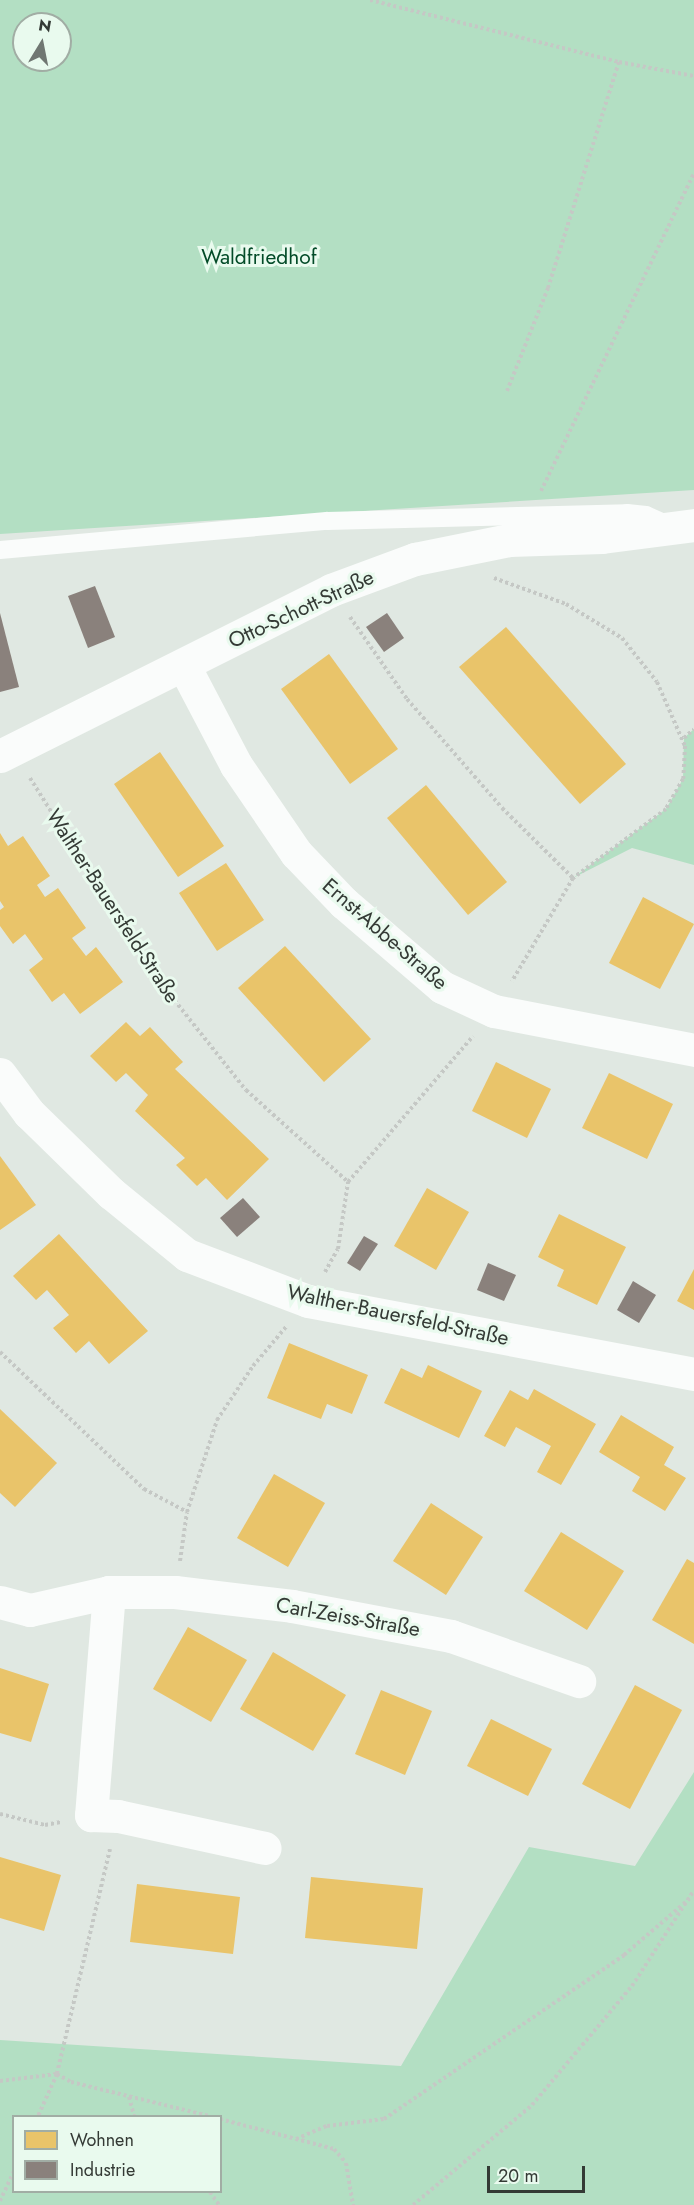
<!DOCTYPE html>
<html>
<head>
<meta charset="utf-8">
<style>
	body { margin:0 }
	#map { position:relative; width:694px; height:2205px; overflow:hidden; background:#e0e8e2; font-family:Jost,sans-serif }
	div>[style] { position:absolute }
	.green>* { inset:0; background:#b3dfc3 }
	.homes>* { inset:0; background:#e9c46a }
	.industry>* { inset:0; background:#8a817c }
	.path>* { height:4px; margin-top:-2px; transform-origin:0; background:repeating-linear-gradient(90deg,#c5c8c5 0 3px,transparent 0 6px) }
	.service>* { height:18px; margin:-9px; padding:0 9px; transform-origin:9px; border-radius:9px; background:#fafcfb }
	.minor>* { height:33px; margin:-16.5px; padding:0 16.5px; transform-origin:16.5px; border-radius:16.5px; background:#fafcfb }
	span { translate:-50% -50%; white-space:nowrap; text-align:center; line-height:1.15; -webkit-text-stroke:6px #e9faee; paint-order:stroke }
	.park-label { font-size:21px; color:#034b28 }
	.street-label { font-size:21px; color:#343a35 }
	.legend { position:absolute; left:12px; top:2115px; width:210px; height:78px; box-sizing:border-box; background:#e9faee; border:2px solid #a1ada4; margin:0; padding:8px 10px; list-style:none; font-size:18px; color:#343a35 }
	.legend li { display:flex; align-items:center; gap:12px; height:30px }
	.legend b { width:30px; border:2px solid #a1ada4 }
	.north { position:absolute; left:12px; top:12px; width:60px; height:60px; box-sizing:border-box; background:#e9faee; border:2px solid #a1ada4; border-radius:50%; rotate:10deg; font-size:16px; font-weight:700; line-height:24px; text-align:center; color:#343a35 }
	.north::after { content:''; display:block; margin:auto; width:21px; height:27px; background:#707772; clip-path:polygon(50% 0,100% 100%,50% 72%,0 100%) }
	.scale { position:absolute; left:487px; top:2166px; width:98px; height:27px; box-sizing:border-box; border:3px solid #343a35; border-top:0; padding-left:8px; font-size:18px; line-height:21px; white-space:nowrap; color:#343a35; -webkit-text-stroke:4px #e9faee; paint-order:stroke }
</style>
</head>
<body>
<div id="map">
	<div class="green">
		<i style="clip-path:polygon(evenodd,0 0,694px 0,694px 490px,0 534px,0 0,24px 24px,60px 24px,60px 60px,24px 60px,24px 24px)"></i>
		<i style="clip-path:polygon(694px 729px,694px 865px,632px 848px,573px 878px,666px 809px,683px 779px,684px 738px)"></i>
		<i style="clip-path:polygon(evenodd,694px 1772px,694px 2205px,0 2205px,0 2040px,401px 2066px,529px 1847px,635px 1866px,694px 1772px,14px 2116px,220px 2116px,220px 2192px,14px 2192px,14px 2116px)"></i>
	</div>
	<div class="homes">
		<i style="clip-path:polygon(506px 627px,626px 764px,580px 804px,459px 667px)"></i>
		<i style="clip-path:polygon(329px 654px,398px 749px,350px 784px,281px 689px)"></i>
		<i style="clip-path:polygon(160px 752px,224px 846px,178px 877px,114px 784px)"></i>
		<i style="clip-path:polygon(426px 785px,507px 882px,468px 915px,387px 818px)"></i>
		<i style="clip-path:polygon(0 833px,8px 846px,23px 836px,50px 876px,37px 885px,45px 897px,58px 888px,86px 928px,72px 938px,86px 956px,96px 947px,123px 982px,80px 1014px,64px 993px,52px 1002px,29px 970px,43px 959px,25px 934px,13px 944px,0 926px,0 910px,4px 907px,0 901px)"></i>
		<i style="clip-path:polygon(226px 863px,264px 920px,217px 951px,179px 893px)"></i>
		<i style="clip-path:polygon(643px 897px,694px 924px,660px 989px,609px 963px)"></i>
		<i style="clip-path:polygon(285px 946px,371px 1039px,324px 1082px,238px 988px)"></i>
		<i style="clip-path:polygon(126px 1022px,140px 1036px,150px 1027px,183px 1062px,175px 1069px,269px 1159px,227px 1200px,206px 1178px,197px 1186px,176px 1165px,185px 1158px,135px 1111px,148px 1095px,126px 1073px,116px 1082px,90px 1056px)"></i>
		<i style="clip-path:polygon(496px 1062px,551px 1089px,527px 1138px,472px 1111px)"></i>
		<i style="clip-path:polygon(609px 1073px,673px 1104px,647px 1159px,582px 1128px)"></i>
		<i style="clip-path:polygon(0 1156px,36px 1205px,0 1230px)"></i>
		<i style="clip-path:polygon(427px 1188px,469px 1212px,436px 1270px,394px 1246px)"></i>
		<i style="clip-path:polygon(559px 1214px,626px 1247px,597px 1305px,557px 1286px,564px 1270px,538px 1257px)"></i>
		<i style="clip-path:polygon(59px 1234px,148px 1331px,109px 1364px,89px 1341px,76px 1353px,53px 1328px,69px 1315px,47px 1290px,36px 1300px,13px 1276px)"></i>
		<i style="clip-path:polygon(694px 1269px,694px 1310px,677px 1301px)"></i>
		<i style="clip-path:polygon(289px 1343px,368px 1375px,352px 1414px,327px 1404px,321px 1419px,267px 1398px)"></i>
		<i style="clip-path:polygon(428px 1365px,482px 1391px,459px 1438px,384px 1403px,401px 1368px,422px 1378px)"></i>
		<i style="clip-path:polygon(534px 1389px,596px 1424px,561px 1485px,537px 1472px,551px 1446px,516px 1427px,505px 1447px,484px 1436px,510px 1390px,528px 1400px)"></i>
		<i style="clip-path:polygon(0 1409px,57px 1463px,15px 1507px,0 1493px)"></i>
		<i style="clip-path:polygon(621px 1415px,674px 1447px,664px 1465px,686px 1478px,665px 1511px,632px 1491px,640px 1477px,599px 1452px)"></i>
		<i style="clip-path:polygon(274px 1474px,325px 1503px,288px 1567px,237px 1538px)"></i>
		<i style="clip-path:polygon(431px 1503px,483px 1537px,446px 1595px,393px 1561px)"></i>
		<i style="clip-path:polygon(561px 1532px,624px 1571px,587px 1630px,524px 1591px)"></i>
		<i style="clip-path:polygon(687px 1559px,694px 1563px,694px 1644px,652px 1620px)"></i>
		<i style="clip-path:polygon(188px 1627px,247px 1660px,211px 1722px,153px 1689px)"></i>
		<i style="clip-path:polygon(273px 1652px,346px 1695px,313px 1751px,240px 1709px)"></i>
		<i style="clip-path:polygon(0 1668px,49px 1684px,31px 1742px,0 1733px)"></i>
		<i style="clip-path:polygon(635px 1685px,682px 1710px,630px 1809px,582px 1784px)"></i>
		<i style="clip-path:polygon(381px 1690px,432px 1711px,405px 1775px,355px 1754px)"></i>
		<i style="clip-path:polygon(491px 1719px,552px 1749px,528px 1796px,467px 1766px)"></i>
		<i style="clip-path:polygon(0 1857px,61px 1875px,44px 1931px,0 1918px)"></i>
		<i style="clip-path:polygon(311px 1877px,423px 1888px,417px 1949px,305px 1938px)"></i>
		<i style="clip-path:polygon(137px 1884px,240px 1897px,233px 1954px,130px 1942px)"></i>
	</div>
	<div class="industry">
		<i style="clip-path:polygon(95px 586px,115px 637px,88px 648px,68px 596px)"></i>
		<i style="clip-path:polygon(0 613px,19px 687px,0 692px)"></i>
		<i style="clip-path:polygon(387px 613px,404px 638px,384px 652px,366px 627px)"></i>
		<i style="clip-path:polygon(243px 1198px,260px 1217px,237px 1237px,220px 1218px)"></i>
		<i style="clip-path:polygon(364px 1236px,378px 1244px,360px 1271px,347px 1263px)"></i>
		<i style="clip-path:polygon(488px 1263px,516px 1275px,504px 1301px,477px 1290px)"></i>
		<i style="clip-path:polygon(633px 1281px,656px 1295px,639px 1323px,617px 1310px)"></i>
	</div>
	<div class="path">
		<i style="left:370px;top:0;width:257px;rotate:14deg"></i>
		<i style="left:619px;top:62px;width:76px;rotate:10.6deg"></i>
		<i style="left:507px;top:391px;width:111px;rotate:-68.3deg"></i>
		<i style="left:548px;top:288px;width:237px;rotate:-72.6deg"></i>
		<i style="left:541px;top:491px;width:353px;rotate:-64.3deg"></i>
		<i style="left:494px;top:578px;width:77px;rotate:19.9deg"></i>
		<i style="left:566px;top:604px;width:66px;rotate:31.3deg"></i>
		<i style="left:622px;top:638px;width:56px;rotate:51.5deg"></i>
		<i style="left:657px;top:682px;width:70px;rotate:66.4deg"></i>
		<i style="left:685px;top:746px;width:33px;rotate:93deg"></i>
		<i style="left:683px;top:779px;width:34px;rotate:120deg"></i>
		<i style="left:666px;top:809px;width:116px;rotate:143.4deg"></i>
		<i style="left:573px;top:878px;width:120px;rotate:120.6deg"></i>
		<i style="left:350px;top:617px;width:100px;rotate:55.2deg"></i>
		<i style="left:407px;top:699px;width:145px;rotate:48.9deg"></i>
		<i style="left:502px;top:808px;width:100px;rotate:44.6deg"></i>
		<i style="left:684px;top:738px;width:13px;rotate:-42deg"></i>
		<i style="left:30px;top:778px;width:229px;rotate:57.8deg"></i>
		<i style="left:152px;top:972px;width:151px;rotate:51.5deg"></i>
		<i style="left:246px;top:1090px;width:137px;rotate:42deg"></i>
		<i style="left:325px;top:1272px;width:26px;rotate:-61deg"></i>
		<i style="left:338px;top:1249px;width:68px;rotate:-81.5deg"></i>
		<i style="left:348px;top:1182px;width:192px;rotate:-49.4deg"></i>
		<i style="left:0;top:1352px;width:199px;rotate:43.6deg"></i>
		<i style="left:144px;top:1489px;width:49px;rotate:28.1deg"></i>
		<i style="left:180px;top:1561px;width:49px;rotate:-81.9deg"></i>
		<i style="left:187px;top:1512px;width:97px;rotate:-71.9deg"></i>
		<i style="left:217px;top:1420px;width:65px;rotate:-56.3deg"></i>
		<i style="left:253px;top:1366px;width:51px;rotate:-49.8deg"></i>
		<i style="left:0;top:1814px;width:46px;rotate:13.7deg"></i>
		<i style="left:45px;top:1825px;width:16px;rotate:-11deg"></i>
		<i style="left:110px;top:1849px;width:231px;rotate:103.3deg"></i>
		<i style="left:57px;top:2074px;width:16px;rotate:30deg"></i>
		<i style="left:71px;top:2082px;width:142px;rotate:13.8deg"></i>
		<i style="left:0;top:2081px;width:57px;rotate:-7deg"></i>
		<i style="left:57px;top:2074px;width:46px;rotate:114.3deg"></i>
		<i style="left:129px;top:2097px;width:20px;rotate:75deg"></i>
		<i style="left:220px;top:2119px;width:118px;rotate:14.7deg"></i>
		<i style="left:334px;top:2149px;width:18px;rotate:49deg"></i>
		<i style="left:346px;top:2163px;width:43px;rotate:80.5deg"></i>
		<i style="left:296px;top:2139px;width:34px;rotate:-23deg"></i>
		<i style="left:327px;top:2126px;width:57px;rotate:-7deg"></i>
		<i style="left:384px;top:2119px;width:291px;rotate:-34.3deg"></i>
		<i style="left:624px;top:1955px;width:86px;rotate:-40.7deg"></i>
		<i style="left:210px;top:2192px;width:16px;rotate:55deg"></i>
		<i style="left:0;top:2201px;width:33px;rotate:-65deg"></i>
		<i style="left:413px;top:2205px;width:155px;rotate:-40deg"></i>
		<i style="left:532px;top:2105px;width:155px;rotate:-50deg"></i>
		<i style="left:632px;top:1986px;width:114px;rotate:-57.1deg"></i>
	</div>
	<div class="service">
		<i style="left:0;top:550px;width:328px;rotate:-5.1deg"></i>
		<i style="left:327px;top:521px;width:300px;rotate:-1.5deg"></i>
		<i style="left:627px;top:513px;width:19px;rotate:6deg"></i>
		<i style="left:646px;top:515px;width:22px;rotate:24deg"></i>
	</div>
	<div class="minor">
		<i style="left:184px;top:666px;width:112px;rotate:62.3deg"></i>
		<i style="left:236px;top:765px;width:107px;rotate:55.7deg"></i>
		<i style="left:296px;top:853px;width:69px;rotate:46.2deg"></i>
		<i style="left:344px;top:903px;width:129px;rotate:40.6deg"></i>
		<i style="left:442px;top:987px;width:57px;rotate:24.8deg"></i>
		<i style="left:494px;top:1011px;width:204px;rotate:11deg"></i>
		<i style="left:0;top:756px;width:370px;rotate:-26.6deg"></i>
		<i style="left:331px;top:590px;width:90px;rotate:-20.3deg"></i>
		<i style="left:415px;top:559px;width:96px;rotate:-11.4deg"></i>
		<i style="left:509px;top:540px;width:93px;rotate:-1.8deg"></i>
		<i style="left:602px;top:537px;width:93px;rotate:-7.4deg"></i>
		<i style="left:0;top:1074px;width:49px;rotate:53.4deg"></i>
		<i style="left:29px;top:1113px;width:115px;rotate:44.3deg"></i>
		<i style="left:111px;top:1193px;width:98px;rotate:39.2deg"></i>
		<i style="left:187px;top:1255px;width:129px;rotate:20.8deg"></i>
		<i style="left:308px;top:1301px;width:393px;rotate:10.7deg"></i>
		<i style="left:109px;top:1592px;width:224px;rotate:94.6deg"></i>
		<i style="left:91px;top:1815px;width:27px;rotate:2deg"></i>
		<i style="left:118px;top:1816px;width:150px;rotate:12.3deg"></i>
		<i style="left:0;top:1602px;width:31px;rotate:15deg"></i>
		<i style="left:30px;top:1610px;width:81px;rotate:-12.8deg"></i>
		<i style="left:109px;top:1592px;width:66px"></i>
		<i style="left:175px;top:1592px;width:118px;rotate:6.8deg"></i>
		<i style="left:292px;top:1606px;width:162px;rotate:10.7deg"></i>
		<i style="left:451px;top:1636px;width:136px;rotate:19.4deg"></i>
	</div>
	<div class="park-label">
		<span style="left:259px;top:257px">Waldfriedhof</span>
	</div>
	<div class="street-label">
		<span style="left:301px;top:609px;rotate:-25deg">Otto-Schott-Straße</span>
		<span style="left:113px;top:906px;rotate:57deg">Walther-Bauersfeld-Straße</span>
		<span style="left:385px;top:934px;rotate:41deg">Ernst-Abbe-Straße</span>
		<span style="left:398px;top:1315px;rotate:12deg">Walther-Bauersfeld-Straße</span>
		<span style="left:348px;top:1617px;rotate:10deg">Carl-Zeiss-Straße</span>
	</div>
	<ul class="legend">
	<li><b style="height:16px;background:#e9c46a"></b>Wohnen</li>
	<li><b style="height:16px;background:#8a817c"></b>Industrie</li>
	</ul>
	<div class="north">N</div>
	<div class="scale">20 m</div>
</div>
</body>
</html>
